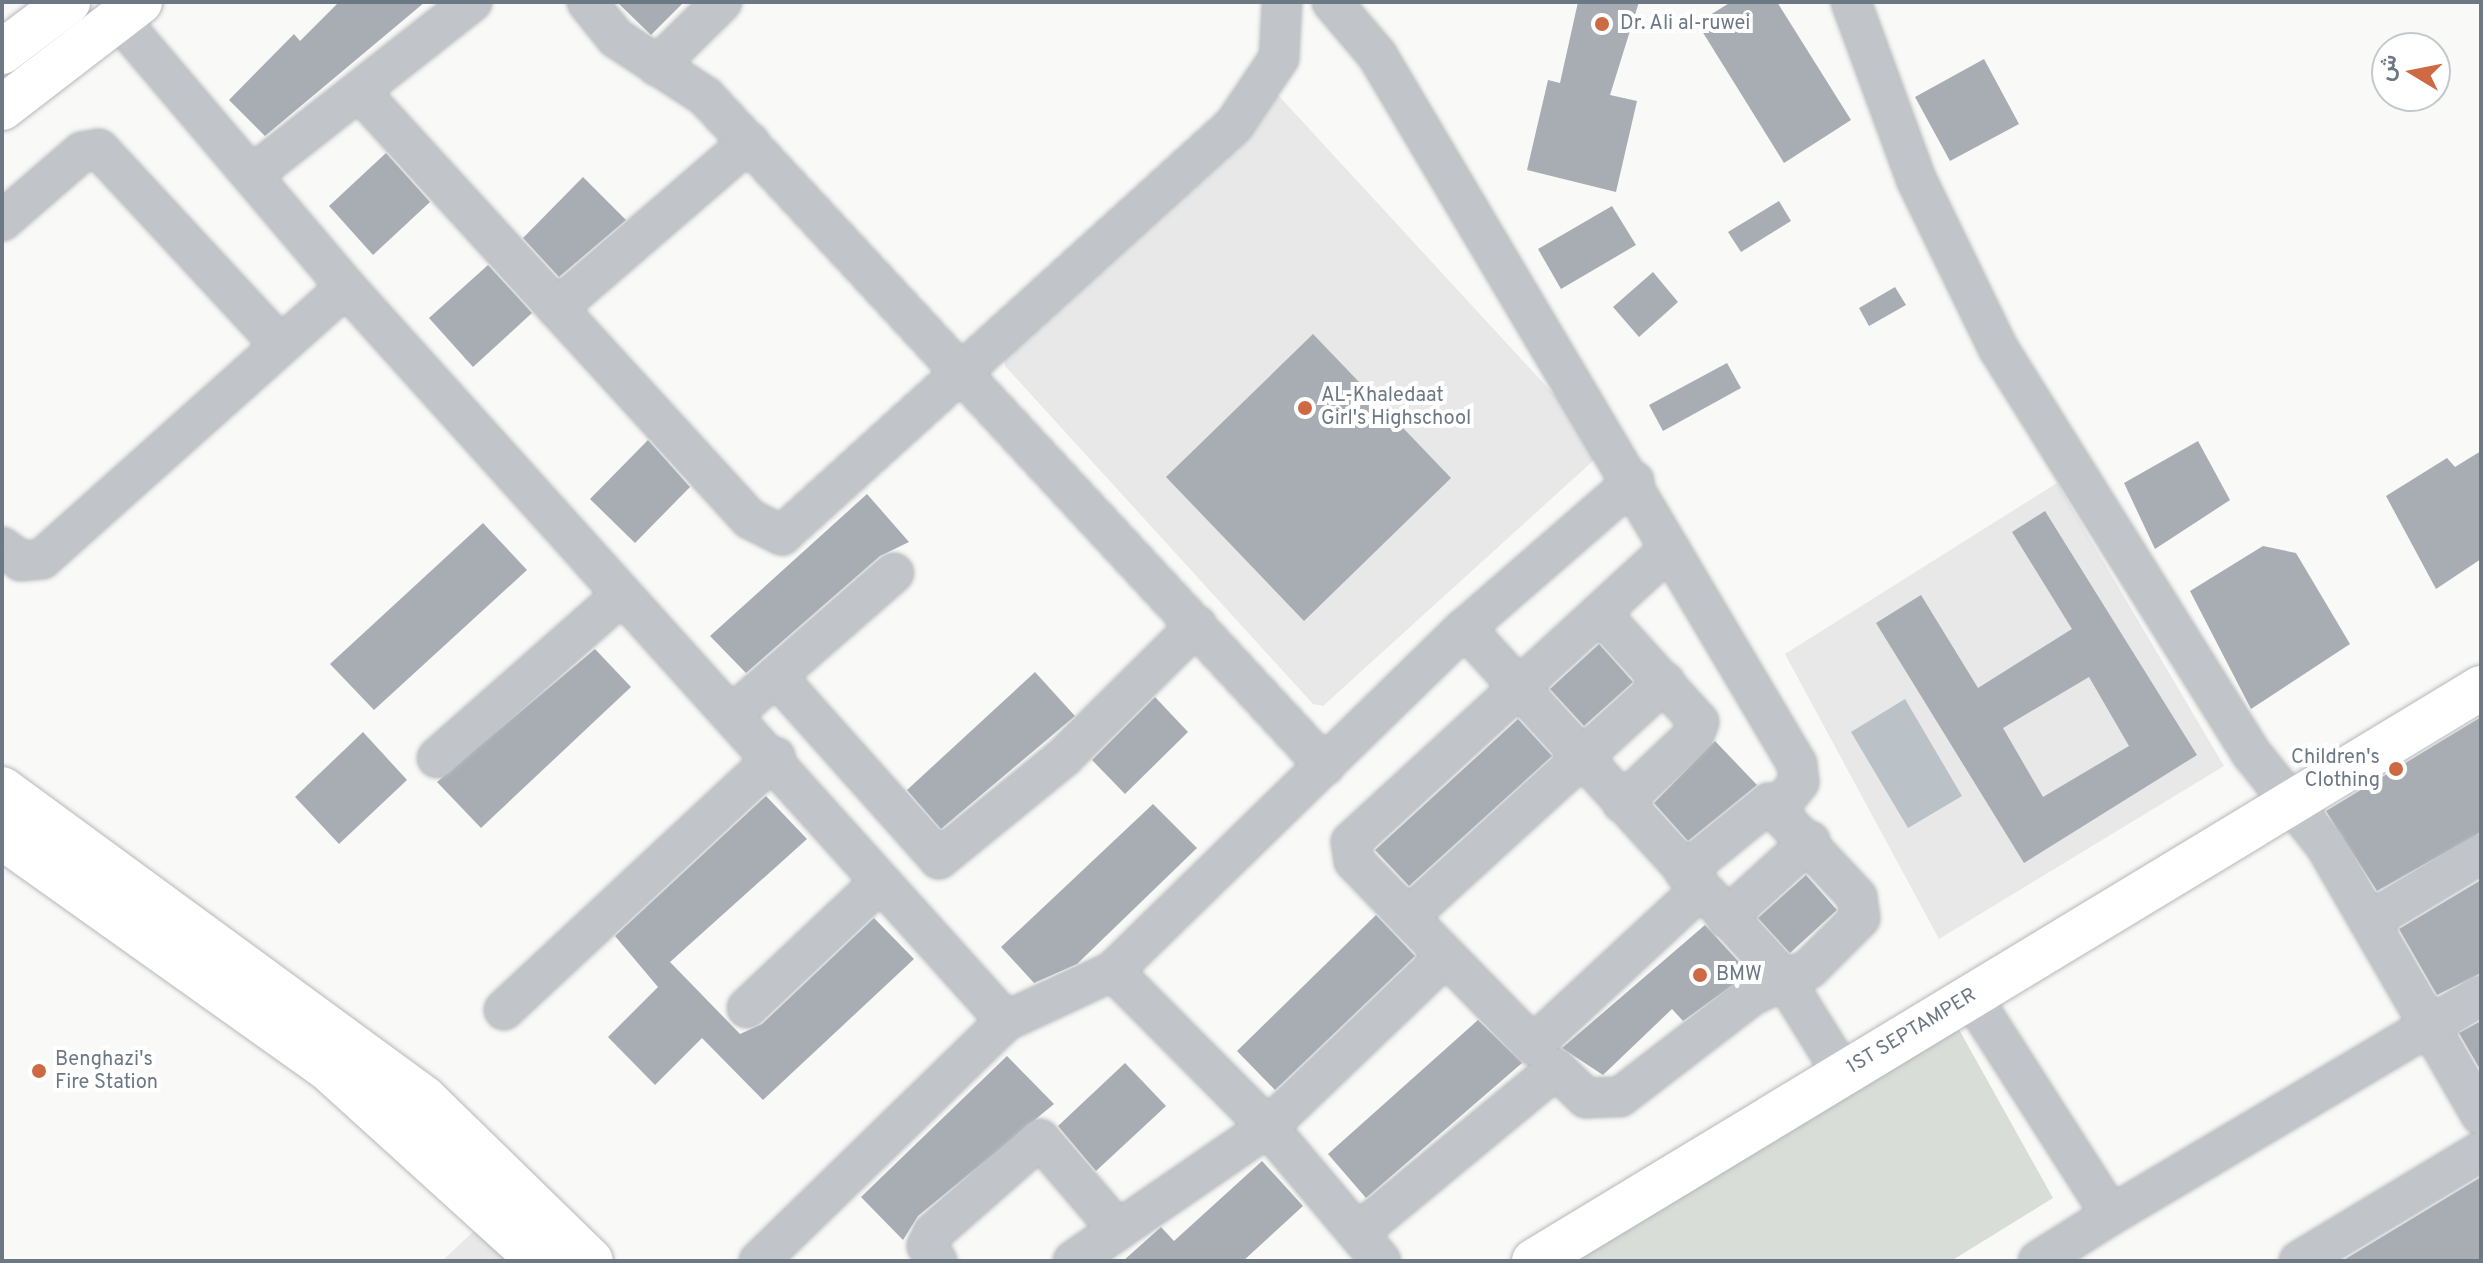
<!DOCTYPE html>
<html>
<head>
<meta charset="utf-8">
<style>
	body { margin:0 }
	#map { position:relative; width:2483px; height:1263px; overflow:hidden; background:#f9f9f7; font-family:Overpass,Vazirmatn,sans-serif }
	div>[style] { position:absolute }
	.built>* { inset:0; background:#e7e8e7 }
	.green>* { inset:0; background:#d9ddd7 }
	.water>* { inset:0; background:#bac2c7 }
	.building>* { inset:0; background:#a7adb3 }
	.roads { filter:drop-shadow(0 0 2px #b5b8bc) drop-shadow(0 0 2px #b5b8bc) }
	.minor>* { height:38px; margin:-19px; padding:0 19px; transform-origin:19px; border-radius:19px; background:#c1c4c8 }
	.major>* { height:44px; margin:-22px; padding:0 22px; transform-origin:22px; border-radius:22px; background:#fff }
	.dots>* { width:22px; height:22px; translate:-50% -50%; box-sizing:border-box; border:4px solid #fff; border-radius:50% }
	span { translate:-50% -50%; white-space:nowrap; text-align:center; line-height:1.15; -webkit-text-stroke:8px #fff; paint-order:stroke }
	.poi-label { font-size:20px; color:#6c7884 }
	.left { translate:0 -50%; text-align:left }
	.right { translate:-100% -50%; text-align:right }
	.street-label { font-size:20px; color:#6c7884 }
	.frame { position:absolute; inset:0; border:4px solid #6c7884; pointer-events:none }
	.north { position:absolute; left:2371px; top:32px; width:80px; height:80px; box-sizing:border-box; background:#fff; border:2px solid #c4c9ce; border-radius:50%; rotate:280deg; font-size:22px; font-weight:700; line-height:32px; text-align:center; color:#6c7884 }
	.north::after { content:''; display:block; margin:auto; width:28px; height:36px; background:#cd6a43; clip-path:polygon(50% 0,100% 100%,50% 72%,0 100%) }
</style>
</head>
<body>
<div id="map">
	<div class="built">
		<i style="clip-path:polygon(1278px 95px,1605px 450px,1323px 706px,1313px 704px,1005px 366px,1003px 351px)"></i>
		<i style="clip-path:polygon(2057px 483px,2224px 766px,1939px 939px,1785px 654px)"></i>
		<i style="clip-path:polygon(475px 1230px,507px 1261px,442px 1261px)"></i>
	</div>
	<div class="green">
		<i style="clip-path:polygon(1952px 1017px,2053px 1198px,1951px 1261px,1567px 1261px)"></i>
	</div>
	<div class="water">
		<i style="clip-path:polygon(1905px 699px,1962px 796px,1908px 828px,1851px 732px)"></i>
	</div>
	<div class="building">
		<i style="clip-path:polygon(339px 2px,425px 2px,265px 136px,229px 100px,294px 34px,300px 41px)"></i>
		<i style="clip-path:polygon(617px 2px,684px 2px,651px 35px)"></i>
		<i style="clip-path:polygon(1578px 2px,1639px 2px,1610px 95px,1637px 101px,1616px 192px,1527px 170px,1548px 80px,1560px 83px)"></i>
		<i style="clip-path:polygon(1731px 2px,1777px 2px,1851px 120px,1784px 163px,1697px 23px)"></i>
		<i style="clip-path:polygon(1984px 59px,2019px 124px,1950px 161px,1915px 97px)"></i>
		<i style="clip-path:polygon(386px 153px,430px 202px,373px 255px,329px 206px)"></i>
		<i style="clip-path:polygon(583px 177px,626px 220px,559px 277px,523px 238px)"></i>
		<i style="clip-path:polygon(1779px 201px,1791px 221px,1741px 252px,1728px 232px)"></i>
		<i style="clip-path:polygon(1612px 206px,1636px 245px,1561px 289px,1538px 249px)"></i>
		<i style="clip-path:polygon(488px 265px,532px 313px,473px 367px,429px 318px)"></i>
		<i style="clip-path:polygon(1653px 272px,1678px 302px,1639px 337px,1613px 307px)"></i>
		<i style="clip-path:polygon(1895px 287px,1906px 305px,1869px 326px,1859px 308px)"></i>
		<i style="clip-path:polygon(1313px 334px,1451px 478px,1304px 621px,1166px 477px)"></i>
		<i style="clip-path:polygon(1727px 363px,1741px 388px,1663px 431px,1649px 405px)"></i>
		<i style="clip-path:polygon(648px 440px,690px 487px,635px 543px,590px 499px)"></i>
		<i style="clip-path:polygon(2198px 441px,2230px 500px,2155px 549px,2124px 483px)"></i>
		<i style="clip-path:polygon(2481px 451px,2481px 559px,2436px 589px,2386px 496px,2447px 458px,2455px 467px)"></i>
		<i style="clip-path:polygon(867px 494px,909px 542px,880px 556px,746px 673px,710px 636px)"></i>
		<i style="clip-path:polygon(evenodd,2045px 511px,2197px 755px,2024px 863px,1876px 623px,1921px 595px,1978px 688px,2072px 629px,2012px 532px,2045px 511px,2089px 677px,2129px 746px,2043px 797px,2003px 728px,2089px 677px)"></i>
		<i style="clip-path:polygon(483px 523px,527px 570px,374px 710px,330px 664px)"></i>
		<i style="clip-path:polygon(2263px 546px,2296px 553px,2350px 644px,2251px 709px,2190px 591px)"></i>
		<i style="clip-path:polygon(1599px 644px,1633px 682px,1584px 726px,1550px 689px)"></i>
		<i style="clip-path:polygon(595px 649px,631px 687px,481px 828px,437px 782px)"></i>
		<i style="clip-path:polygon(1035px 672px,1075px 716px,941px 829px,907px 790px)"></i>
		<i style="clip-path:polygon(1155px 697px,1188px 732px,1125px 794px,1092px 760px)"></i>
		<i style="clip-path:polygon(2481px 717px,2481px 832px,2377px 891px,2326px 811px)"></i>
		<i style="clip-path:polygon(1518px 719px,1552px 756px,1409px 886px,1375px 850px)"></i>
		<i style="clip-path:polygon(363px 732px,407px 780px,339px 844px,295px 797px)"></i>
		<i style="clip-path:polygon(1715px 741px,1757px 785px,1688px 841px,1654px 803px)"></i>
		<i style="clip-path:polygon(766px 796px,807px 839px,670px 962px,740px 1034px,762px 1024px,874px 918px,914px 959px,763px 1100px,702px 1038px,655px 1085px,608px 1037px,658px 987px,615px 936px)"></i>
		<i style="clip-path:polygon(1153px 804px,1197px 848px,1077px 964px,1034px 983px,1001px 947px)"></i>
		<i style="clip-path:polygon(1806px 875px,1837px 910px,1790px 953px,1758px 918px)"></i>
		<i style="clip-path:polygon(2481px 880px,2481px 973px,2437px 995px,2399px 929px)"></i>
		<i style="clip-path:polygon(1376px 915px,1415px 956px,1275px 1090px,1237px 1051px)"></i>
		<i style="clip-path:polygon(1705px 925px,1749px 973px,1683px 1021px,1672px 1009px,1603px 1075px,1562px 1048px)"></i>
		<i style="clip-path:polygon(1478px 1020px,1522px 1063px,1366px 1198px,1328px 1154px)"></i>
		<i style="clip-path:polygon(2481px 1021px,2481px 1071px,2459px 1033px)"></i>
		<i style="clip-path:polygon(1007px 1056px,1054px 1104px,918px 1216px,903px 1240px,861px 1197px)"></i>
		<i style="clip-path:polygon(1125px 1063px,1166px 1106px,1096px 1171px,1058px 1126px)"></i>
		<i style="clip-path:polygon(1262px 1161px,1303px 1206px,1243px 1261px,1123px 1261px,1161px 1227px,1174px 1241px)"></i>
		<i style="clip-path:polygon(2481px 1177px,2481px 1261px,2342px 1261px)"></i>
	</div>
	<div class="roads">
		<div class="minor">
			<i style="left:587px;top:2px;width:46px;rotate:51.1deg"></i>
			<i style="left:616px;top:38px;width:108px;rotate:33.2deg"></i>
			<i style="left:706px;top:97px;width:911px;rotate:47.22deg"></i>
			<i style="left:1332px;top:2px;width:70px;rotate:49.7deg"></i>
			<i style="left:1377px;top:55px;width:824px;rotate:59.36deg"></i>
			<i style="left:1797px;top:764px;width:18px;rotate:84deg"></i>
			<i style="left:1799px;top:782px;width:31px;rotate:128deg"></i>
			<i style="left:1851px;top:2px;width:189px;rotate:69.8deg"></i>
			<i style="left:1916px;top:179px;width:188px;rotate:64.1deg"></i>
			<i style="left:1998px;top:348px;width:478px;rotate:58deg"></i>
			<i style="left:2251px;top:753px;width:118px;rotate:51.2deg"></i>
			<i style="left:2325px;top:845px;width:312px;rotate:60deg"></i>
			<i style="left:118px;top:18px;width:353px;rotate:49.7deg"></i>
			<i style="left:346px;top:287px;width:987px;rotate:48.04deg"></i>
			<i style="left:1006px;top:1021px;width:118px;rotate:-25deg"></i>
			<i style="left:1113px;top:971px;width:491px;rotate:-44.3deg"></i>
			<i style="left:1465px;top:628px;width:474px;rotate:47.7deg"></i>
			<i style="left:1784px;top:979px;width:112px;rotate:58.2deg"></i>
			<i style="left:657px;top:66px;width:91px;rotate:-44.6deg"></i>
			<i style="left:359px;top:91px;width:294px;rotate:47.6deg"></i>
			<i style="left:557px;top:308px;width:254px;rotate:-40.8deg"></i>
			<i style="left:252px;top:175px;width:280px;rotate:-38.2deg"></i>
			<i style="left:2px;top:221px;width:106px;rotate:-40.8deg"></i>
			<i style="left:82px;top:152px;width:17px;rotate:-10deg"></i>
			<i style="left:99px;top:149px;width:263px;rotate:47.2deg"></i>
			<i style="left:557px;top:308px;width:286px;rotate:47.6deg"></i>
			<i style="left:750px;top:519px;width:36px;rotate:27deg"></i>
			<i style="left:782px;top:535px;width:610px;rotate:-42.21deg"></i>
			<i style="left:1234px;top:125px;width:81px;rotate:-56.1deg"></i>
			<i style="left:1279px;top:58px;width:56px;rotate:-86.9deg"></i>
			<i style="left:2px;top:547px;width:24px;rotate:36deg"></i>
			<i style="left:21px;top:561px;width:21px;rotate:-5deg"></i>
			<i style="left:42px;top:559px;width:408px;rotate:-41.8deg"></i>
			<i style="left:1602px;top:615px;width:144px;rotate:47.8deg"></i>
			<i style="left:1699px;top:722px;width:14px;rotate:111deg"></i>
			<i style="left:1694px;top:735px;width:99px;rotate:136.6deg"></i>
			<i style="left:1465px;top:628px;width:224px;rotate:-41deg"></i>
			<i style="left:776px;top:676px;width:245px;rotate:48.3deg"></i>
			<i style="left:939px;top:859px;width:161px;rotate:-39.2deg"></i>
			<i style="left:1064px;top:757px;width:187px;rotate:-44.8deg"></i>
			<i style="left:1665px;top:682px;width:348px;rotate:137.6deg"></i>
			<i style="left:1408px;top:917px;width:179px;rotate:45.7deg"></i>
			<i style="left:1533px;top:1045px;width:229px;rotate:-42.9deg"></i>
			<i style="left:735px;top:712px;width:211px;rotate:-41.2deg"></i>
			<i style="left:437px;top:758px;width:245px;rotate:-41.4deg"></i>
			<i style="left:1408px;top:917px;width:78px;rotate:-134deg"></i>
			<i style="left:1354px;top:861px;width:19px;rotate:-99deg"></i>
			<i style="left:1351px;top:842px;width:433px;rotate:-42.6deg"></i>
			<i style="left:1726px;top:918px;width:114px;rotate:-42.5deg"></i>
			<i style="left:2370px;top:921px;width:130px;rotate:-31.1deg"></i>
			<i style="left:1113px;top:971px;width:220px;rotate:45.2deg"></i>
			<i style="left:1268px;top:1127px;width:175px;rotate:49.9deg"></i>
			<i style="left:1971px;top:996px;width:260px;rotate:57.4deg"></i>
			<i style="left:2111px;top:1215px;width:86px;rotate:147.8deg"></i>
			<i style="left:747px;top:1008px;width:180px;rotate:-43.4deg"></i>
			<i style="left:504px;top:1010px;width:371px;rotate:-43deg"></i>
			<i style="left:2111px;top:1215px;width:430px;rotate:-30.7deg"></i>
			<i style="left:1359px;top:1232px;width:256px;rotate:-39.6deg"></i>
			<i style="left:1556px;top:1069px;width:42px;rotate:44deg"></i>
			<i style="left:1586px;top:1098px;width:34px;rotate:-2deg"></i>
			<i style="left:1620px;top:1097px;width:165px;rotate:-37.6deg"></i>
			<i style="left:1751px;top:996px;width:64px;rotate:-25deg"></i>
			<i style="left:1809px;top:969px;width:72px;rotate:-45deg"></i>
			<i style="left:1860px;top:918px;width:21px;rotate:-98deg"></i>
			<i style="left:1857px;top:897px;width:129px;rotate:-133.1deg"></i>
			<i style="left:1769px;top:803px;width:109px;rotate:140.9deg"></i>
			<i style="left:759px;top:1261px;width:344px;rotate:-44.2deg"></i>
			<i style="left:937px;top:1261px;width:18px;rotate:-124deg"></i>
			<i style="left:927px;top:1246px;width:14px;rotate:-65deg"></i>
			<i style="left:933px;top:1233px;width:142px;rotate:-41.3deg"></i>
			<i style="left:1040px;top:1139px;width:120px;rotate:49.4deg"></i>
			<i style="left:1073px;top:1261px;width:237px;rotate:-34.5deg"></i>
			<i style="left:1268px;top:1127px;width:244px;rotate:-43.8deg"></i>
			<i style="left:2299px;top:1261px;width:213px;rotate:-31.1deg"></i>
		</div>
		<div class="major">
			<i style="left:2px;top:52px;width:83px;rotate:-37.1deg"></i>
			<i style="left:2px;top:108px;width:174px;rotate:-37.5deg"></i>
			<i style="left:2px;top:789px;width:523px;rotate:36.21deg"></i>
			<i style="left:424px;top:1098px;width:233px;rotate:44.3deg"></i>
			<i style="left:2px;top:837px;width:397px;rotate:35.4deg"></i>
			<i style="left:326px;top:1067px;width:289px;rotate:42.2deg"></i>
			<i style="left:1534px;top:1261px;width:1107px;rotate:-31.18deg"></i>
		</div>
	</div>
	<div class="dots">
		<i style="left:1602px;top:24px;background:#cd6a43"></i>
		<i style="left:1305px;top:408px;background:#cd6a43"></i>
		<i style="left:2396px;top:769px;background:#cd6a43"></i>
		<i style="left:1700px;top:975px;background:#cd6a43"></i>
		<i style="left:39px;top:1071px;background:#cd6a43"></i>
	</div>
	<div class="poi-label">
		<span class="left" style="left:1620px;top:24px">Dr. Ali al-ruwei</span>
		<span class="left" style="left:1321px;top:408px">AL-Khaledaat<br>Girl's Highschool</span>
		<span class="right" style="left:2380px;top:770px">Children's<br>Clothing</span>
		<span class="left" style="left:1716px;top:975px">BMW</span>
		<span class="left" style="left:55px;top:1072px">Benghazi's<br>Fire Station</span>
	</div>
	<div class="street-label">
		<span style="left:1912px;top:1032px;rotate:-31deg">1ST SEPTAMPER</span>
	</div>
	<div class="frame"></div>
	<div class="north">ش</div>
</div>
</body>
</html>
